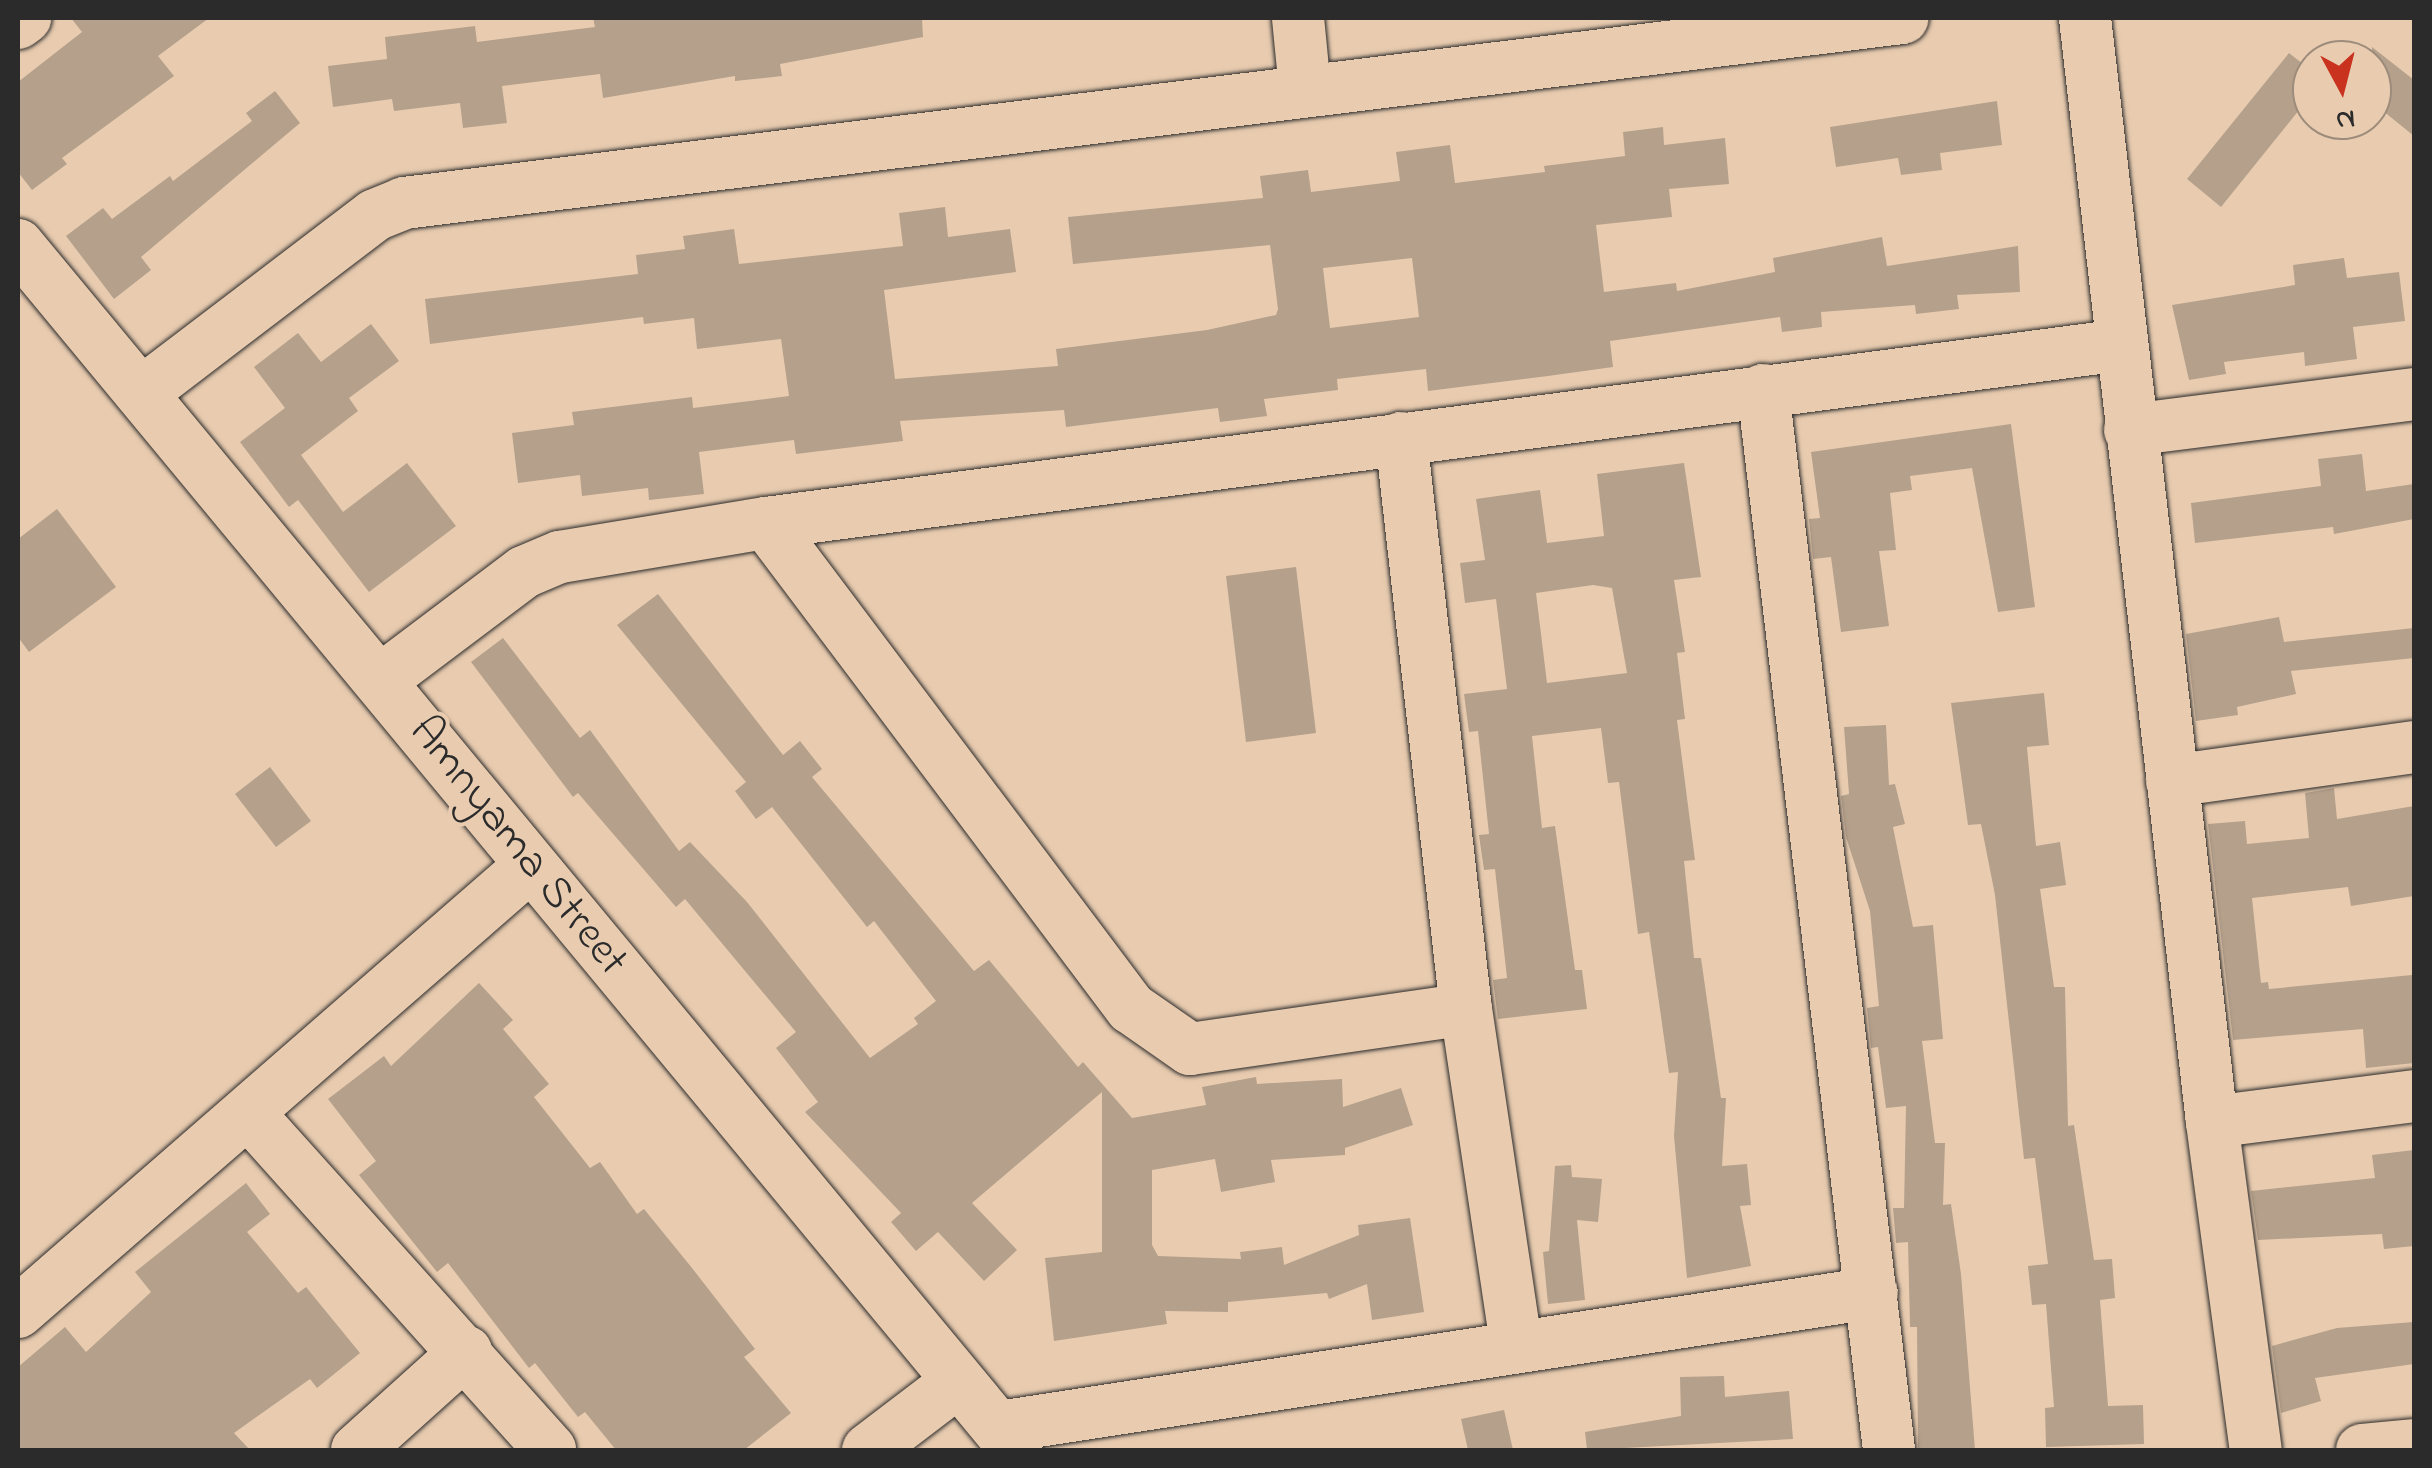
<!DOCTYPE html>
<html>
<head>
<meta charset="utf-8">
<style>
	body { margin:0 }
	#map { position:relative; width:2432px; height:1468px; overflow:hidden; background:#e9ccb0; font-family:"Indie Flower",sans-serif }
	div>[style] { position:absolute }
	.building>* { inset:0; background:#b4a08b }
	.roads { filter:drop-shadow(0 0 2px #2b2b2b) drop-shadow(0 0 2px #2b2b2b) }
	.minor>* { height:52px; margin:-26px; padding:0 26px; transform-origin:26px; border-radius:26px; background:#e9ccb0 }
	span { translate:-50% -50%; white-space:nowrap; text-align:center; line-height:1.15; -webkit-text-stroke:8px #e9ccb0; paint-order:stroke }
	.street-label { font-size:45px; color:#2b2b2b }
	.frame { position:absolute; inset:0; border:20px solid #2b2b2b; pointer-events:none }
	.north { position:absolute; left:2292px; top:40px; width:100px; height:100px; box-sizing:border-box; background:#e9ccb0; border:2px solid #9d8c7b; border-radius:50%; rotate:173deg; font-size:28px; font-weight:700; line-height:40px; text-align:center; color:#2b2b2b }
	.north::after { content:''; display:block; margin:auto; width:35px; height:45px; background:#c8321e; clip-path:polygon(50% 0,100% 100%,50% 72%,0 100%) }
</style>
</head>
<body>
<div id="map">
	<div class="building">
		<i style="clip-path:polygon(71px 18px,209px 18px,158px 56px,174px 76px,62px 158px,67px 164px,32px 190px,18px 172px,18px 82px,82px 32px)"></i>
		<i style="clip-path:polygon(593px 18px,922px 18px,923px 37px,780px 64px,782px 76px,735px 81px,735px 76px,603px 98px,600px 74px,502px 86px,507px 123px,463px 128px,460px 103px,394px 111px,392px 99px,333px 107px,328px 66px,387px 59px,385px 37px,475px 26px,477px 42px,595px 27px)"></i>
		<i style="clip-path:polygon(2372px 47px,2414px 80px,2414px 136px,2372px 102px)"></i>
		<i style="clip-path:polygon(2289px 53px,2312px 71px,2312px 94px,2221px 207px,2187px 179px)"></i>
		<i style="clip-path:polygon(275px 91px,300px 123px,141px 257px,151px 270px,114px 299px,66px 236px,103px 208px,112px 219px,170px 176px,173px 181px,252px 121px,246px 113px)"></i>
		<i style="clip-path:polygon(1997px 101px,2002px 145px,1940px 153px,1942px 170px,1901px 175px,1898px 158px,1836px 167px,1830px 127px)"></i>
		<i style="clip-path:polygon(evenodd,1663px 127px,1664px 145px,1725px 138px,1729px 184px,1669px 189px,1672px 217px,1596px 225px,1604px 292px,1676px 283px,1677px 291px,1775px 272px,1773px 258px,1882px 237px,1887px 266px,2018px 246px,2020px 292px,1957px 295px,1959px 309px,1916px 314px,1915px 305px,1821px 312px,1822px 327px,1782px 332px,1780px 317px,1610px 341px,1613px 367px,1548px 376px,1428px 391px,1426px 369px,1337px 379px,1338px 390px,1264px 399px,1267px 416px,1220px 422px,1218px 408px,1066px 427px,1064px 410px,900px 421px,903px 441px,796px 454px,794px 440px,699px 452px,704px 494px,649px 500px,648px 488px,582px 496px,580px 475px,518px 483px,512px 433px,574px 425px,572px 412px,692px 397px,693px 408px,789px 396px,781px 339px,697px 349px,694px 318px,644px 324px,643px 317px,430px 344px,425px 299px,638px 274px,636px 255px,685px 249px,683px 236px,734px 229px,739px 264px,903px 246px,899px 213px,945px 207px,948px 237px,1010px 229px,1016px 272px,884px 290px,895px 379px,1058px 366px,1056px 349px,1207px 330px,1276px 315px,1278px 309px,1270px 245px,1073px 264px,1068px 217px,1263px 198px,1260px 176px,1308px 170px,1311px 192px,1400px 181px,1396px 152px,1450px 145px,1455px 183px,1545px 172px,1544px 166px,1625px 156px,1623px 132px,1663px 127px,1412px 258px,1419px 317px,1330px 328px,1323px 268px,1412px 258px)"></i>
		<i style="clip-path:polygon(2344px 258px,2347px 278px,2399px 272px,2405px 321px,2353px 327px,2357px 359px,2305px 366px,2304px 352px,2224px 362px,2226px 374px,2189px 380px,2172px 305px,2295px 285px,2293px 265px)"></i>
		<i style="clip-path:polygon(371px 324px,399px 361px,349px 398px,358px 411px,301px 455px,343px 512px,407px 463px,456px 526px,369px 592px,298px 500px,289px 507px,240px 442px,285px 408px,254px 367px,298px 333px,321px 362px)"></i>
		<i style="clip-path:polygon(2011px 424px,2035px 607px,1998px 612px,1972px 468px,1910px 476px,1912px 490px,1890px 493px,1896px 550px,1879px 551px,1889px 626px,1841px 632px,1831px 557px,1813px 559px,1809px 519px,1820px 518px,1811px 452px)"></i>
		<i style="clip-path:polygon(2362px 454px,2366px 491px,2414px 484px,2414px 519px,2334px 534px,2333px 527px,2195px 543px,2191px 503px,2321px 486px,2318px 459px)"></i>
		<i style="clip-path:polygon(evenodd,1684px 463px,1701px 577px,1674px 580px,1685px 652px,1677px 653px,1685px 719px,1677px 720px,1695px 860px,1684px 861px,1694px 958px,1701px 958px,1721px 1098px,1726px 1098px,1722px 1166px,1747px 1164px,1751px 1205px,1740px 1206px,1751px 1266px,1687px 1278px,1674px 1136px,1678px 1072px,1669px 1073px,1649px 932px,1638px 934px,1619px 782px,1608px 783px,1601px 728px,1532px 736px,1542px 828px,1555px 826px,1575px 970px,1582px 970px,1587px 1009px,1498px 1019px,1493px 980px,1507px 978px,1495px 869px,1484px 870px,1479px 835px,1489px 834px,1478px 731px,1469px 732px,1464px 694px,1507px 689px,1496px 599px,1465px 603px,1460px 563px,1485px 560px,1476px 499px,1540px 490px,1547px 543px,1604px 536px,1597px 474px,1684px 463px,1593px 585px,1612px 588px,1627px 673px,1547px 683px,1536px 593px,1593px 585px)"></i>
		<i style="clip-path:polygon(57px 509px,116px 587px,29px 652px,18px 637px,18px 539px)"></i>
		<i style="clip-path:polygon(1296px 567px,1316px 733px,1246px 742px,1226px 576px)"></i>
		<i style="clip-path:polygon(658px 594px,783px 755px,800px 741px,822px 769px,812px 777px,974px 971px,989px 960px,1078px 1067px,1083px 1062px,1132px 1118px,1206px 1105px,1202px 1087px,1256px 1077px,1257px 1084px,1342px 1079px,1343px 1107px,1401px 1088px,1413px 1125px,1345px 1148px,1345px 1155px,1271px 1160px,1275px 1182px,1221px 1192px,1215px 1159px,1152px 1170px,1152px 1245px,1158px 1256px,1241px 1259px,1240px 1252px,1282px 1247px,1284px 1265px,1359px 1235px,1358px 1225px,1410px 1218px,1424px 1312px,1372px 1320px,1367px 1284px,1329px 1299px,1327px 1293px,1228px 1302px,1228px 1312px,1165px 1311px,1167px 1324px,1054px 1341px,1045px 1258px,1102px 1252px,1102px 1092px,972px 1203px,1017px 1250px,984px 1281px,938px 1232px,916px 1251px,891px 1222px,901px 1213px,805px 1112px,818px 1102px,776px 1048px,796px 1032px,685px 899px,676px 907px,578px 793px,573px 797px,471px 662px,503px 638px,580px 738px,590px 730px,679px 851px,690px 842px,747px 902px,870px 1058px,918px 1024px,914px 1018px,936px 1001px,874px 921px,867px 927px,772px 807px,756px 819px,735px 791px,746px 782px,617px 625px)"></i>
		<i style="clip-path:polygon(2279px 617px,2284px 642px,2414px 628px,2414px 658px,2291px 671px,2296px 694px,2237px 707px,2238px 715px,2196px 721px,2186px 634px)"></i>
		<i style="clip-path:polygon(2044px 693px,2049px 745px,2027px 747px,2036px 846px,2060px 842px,2066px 885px,2040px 889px,2054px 987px,2065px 987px,2068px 1126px,2074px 1125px,2094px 1260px,2112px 1259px,2115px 1298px,2100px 1300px,2108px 1406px,2143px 1405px,2144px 1444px,2046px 1447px,2045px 1408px,2054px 1407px,2046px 1304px,2032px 1305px,2028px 1266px,2048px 1264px,2035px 1158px,2024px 1159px,1995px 895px,1981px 824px,1968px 825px,1951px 703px)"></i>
		<i style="clip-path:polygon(1886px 725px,1889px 785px,1895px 784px,1905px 824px,1893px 827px,1913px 927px,1933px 925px,1943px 1039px,1922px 1041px,1935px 1143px,1945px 1143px,1943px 1205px,1951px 1204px,1961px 1274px,1975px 1450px,1918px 1450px,1917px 1327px,1910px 1327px,1908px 1242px,1896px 1243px,1893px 1208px,1904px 1208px,1906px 1106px,1886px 1108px,1878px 1047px,1871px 1048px,1867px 1008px,1879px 1006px,1870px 911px,1846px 837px,1841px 796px,1849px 794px,1844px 727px)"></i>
		<i style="clip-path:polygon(270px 767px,311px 821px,276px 847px,235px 794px)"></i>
		<i style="clip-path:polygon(2334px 788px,2337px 819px,2414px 806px,2414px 896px,2351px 906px,2348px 887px,2252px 898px,2261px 983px,2268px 982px,2269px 989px,2412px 975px,2414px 1063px,2366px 1068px,2363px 1029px,2233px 1040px,2208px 824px,2245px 821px,2247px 844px,2309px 838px,2305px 793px)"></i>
		<i style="clip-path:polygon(479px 983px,513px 1020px,503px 1029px,549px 1084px,534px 1097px,590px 1168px,600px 1162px,637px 1214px,644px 1209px,692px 1268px,755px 1349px,744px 1357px,791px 1413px,744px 1450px,616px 1450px,585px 1412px,578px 1417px,535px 1363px,529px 1368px,448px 1263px,437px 1272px,359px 1175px,376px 1161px,328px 1099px,384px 1056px,391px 1066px)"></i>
		<i style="clip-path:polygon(2414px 1150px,2414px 1246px,2384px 1249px,2382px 1234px,2258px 1240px,2251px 1191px,2375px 1178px,2372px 1155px)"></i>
		<i style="clip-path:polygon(1571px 1165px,1572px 1177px,1602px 1179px,1598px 1222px,1577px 1220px,1585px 1300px,1548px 1304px,1543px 1252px,1549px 1251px,1555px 1166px)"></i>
		<i style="clip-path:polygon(246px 1183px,270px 1214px,247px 1232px,298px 1293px,306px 1287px,360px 1353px,317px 1388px,310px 1379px,234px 1433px,250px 1450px,18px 1450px,18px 1367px,65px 1327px,86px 1352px,151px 1292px,135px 1272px)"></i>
		<i style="clip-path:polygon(2414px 1322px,2414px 1364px,2315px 1378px,2321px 1401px,2281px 1413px,2272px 1346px,2337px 1328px)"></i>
		<i style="clip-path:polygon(1724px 1376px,1725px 1397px,1789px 1391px,1793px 1439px,1587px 1450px,1585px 1432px,1681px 1416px,1680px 1377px)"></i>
		<i style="clip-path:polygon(1504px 1410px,1513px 1450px,1468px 1450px,1461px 1419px)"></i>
	</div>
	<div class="roads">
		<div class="minor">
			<i style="left:1298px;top:18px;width:71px;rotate:84.4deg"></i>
			<i style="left:2085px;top:18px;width:1111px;rotate:83.44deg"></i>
			<i style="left:2212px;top:1122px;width:331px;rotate:82.4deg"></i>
			<i style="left:18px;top:23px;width:9px;rotate:-36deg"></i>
			<i style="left:18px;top:245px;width:1565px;rotate:50.37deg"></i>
			<i style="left:1763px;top:390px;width:1067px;rotate:83.22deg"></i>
			<i style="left:144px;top:391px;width:290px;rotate:-37.3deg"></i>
			<i style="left:375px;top:215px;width:31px;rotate:-22deg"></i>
			<i style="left:404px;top:203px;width:1510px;rotate:-7.04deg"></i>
			<i style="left:2130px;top:430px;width:286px;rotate:-7.2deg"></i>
			<i style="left:1401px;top:438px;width:575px;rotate:83.51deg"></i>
			<i style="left:1466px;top:1009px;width:338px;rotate:81.5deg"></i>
			<i style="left:766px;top:523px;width:607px;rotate:53.04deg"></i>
			<i style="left:1131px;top:1008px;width:72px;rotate:34.8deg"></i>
			<i style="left:1190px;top:1049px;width:279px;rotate:-8.2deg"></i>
			<i style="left:382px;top:679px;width:178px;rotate:-37deg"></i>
			<i style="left:524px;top:572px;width:39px;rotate:-23deg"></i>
			<i style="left:560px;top:557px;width:209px;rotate:-9.4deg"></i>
			<i style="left:766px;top:523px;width:1367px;rotate:-7.48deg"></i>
			<i style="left:2172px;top:781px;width:244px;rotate:-8deg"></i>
			<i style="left:249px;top:1114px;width:451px;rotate:48.1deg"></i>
			<i style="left:2212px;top:1122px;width:204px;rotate:-7.3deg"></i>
			<i style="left:18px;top:1312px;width:679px;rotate:-41.06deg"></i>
			<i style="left:999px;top:1427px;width:883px;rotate:-8.73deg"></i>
			<i style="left:357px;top:1450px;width:147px;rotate:-42deg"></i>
			<i style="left:868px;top:1450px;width:111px;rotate:-37.3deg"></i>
			<i style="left:2362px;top:1450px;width:52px;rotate:-5.5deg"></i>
		</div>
	</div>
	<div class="street-label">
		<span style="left:517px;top:847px;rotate:51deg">Amnyama Street</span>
	</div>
	<div class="frame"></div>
	<div class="north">N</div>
</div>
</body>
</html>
